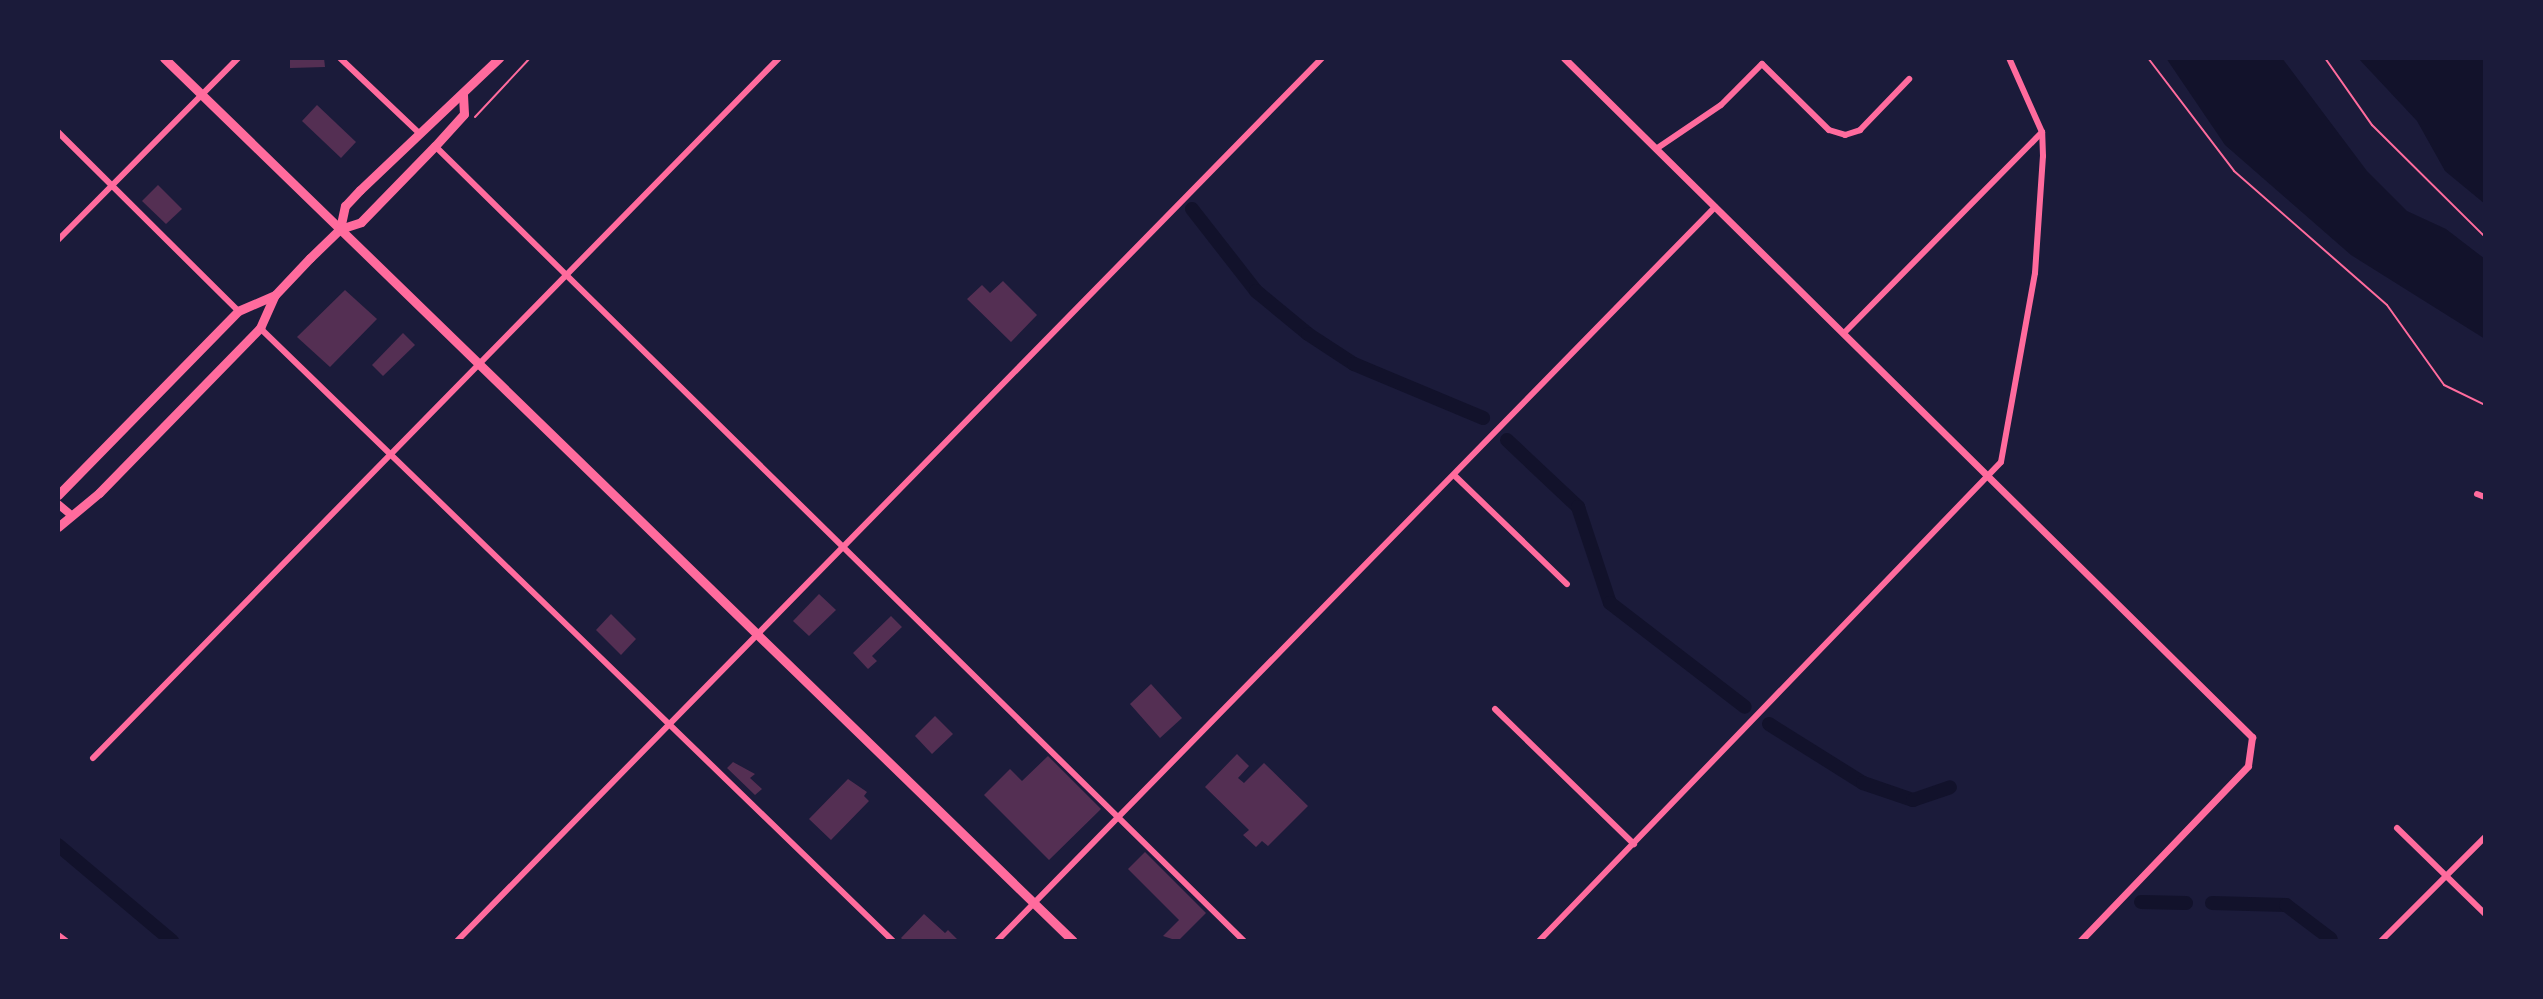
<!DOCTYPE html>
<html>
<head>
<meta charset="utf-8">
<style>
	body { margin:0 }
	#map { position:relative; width:2543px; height:999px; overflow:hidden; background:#1b1b3a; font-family:Cabin,sans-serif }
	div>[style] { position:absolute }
	.water>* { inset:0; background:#12122b }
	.canal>* { height:14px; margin:-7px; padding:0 7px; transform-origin:7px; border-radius:7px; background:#12122b }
	.building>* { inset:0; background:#542f53 }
	.path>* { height:2px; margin:-1px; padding:0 1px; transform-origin:1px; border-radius:1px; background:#ff6b9d }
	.minor>* { height:6px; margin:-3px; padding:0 3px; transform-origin:3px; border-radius:3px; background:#ff6b9d }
	.tertiary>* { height:7px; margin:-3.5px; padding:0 3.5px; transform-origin:3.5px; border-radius:3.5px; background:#ff6b9d }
	.secondary>* { height:8px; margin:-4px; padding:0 4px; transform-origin:4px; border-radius:4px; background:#ff6b9d }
	.primary>* { height:9px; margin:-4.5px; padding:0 4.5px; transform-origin:4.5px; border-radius:4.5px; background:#ff6b9d }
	span { translate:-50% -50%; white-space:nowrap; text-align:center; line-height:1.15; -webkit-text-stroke:7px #1b1b3a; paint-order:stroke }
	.frame { position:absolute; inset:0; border:60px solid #1b1b3a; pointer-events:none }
</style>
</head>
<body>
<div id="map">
	<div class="water">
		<i style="clip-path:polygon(2166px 58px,2282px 58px,2367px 171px,2407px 211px,2446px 229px,2485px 259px,2485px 339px,2351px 255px,2225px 145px)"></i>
		<i style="clip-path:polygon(2358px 58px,2485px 58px,2485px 204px,2445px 171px,2417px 121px)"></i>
	</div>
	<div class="canal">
		<i style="left:1192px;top:209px;width:104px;rotate:52deg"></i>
		<i style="left:1256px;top:291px;width:67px;rotate:39.6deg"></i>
		<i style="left:1308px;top:334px;width:55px;rotate:33.1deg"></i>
		<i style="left:1354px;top:364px;width:140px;rotate:22.7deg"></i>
		<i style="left:1507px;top:440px;width:98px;rotate:43.3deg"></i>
		<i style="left:1578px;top:507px;width:101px;rotate:71.6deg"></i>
		<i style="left:1610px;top:603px;width:170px;rotate:37.6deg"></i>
		<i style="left:1769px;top:724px;width:111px;rotate:32.1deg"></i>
		<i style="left:1863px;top:783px;width:53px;rotate:18.8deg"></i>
		<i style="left:1913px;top:800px;width:39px;rotate:-19deg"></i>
		<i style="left:58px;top:845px;width:149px;rotate:40.1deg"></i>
		<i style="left:2141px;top:902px;width:45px;rotate:1.3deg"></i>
		<i style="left:2212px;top:903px;width:74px;rotate:1.5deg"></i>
		<i style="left:2286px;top:905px;width:56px;rotate:37.1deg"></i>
	</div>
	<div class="building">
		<i style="clip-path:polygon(290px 58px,324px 58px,325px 67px,290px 68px)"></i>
		<i style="clip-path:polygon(317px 105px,356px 142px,341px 158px,302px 121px)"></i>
		<i style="clip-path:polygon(158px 185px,182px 209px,166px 224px,142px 201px)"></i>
		<i style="clip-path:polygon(1003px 281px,1037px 315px,1011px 342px,967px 299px,982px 285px,990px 293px)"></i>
		<i style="clip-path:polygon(345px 290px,377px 319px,330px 367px,297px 337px)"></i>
		<i style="clip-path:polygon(403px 333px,415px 345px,383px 376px,372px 365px)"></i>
		<i style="clip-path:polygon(819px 594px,836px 610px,809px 636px,793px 621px)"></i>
		<i style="clip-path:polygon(611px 614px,636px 639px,621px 655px,596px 630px)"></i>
		<i style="clip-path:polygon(891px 616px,902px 627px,872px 656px,877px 661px,868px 669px,853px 653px)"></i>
		<i style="clip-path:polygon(1151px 684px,1182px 718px,1160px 738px,1130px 704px)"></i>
		<i style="clip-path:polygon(935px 716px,953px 734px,932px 754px,915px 736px)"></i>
		<i style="clip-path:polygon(1237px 754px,1249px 766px,1238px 778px,1244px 783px,1264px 763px,1308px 806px,1268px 846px,1262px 841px,1256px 847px,1243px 835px,1249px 830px,1205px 787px)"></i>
		<i style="clip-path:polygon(1048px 756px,1101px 809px,1049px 860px,984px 795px,1010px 769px,1022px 781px)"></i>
		<i style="clip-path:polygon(733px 762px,755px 774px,750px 778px,762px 789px,755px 795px,727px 768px)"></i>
		<i style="clip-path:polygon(848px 779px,867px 792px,864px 796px,869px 801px,831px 840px,809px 819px)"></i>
		<i style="clip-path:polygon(1145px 852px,1206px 913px,1178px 941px,1163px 936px,1179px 920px,1128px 869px)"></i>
		<i style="clip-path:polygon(924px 914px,945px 933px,948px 930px,959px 941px,904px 941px,901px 938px)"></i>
	</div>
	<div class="path">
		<i style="left:2148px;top:58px;width:142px;rotate:52.7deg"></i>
		<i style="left:2234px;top:171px;width:203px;rotate:41.2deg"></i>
		<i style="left:2387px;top:305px;width:98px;rotate:54.5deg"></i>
		<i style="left:2444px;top:385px;width:46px;rotate:26deg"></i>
		<i style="left:2325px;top:58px;width:82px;rotate:55deg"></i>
		<i style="left:2372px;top:125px;width:159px;rotate:44.7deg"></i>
		<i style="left:475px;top:117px;width:81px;rotate:-47deg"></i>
	</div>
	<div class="minor">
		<i style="left:340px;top:58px;width:108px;rotate:43.5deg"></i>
		<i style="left:58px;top:132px;width:254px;rotate:44.8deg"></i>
		<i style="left:435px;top:146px;width:1134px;rotate:44.5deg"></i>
		<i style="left:1656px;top:149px;width:78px;rotate:-34.1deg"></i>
		<i style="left:1721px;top:105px;width:58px;rotate:-45deg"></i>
		<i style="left:1762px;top:64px;width:94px;rotate:44.6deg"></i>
		<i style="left:1829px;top:130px;width:17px;rotate:17deg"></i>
		<i style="left:1845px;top:135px;width:16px;rotate:-18deg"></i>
		<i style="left:1860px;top:130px;width:71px;rotate:-46.1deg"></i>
		<i style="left:58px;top:240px;width:256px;rotate:-45.3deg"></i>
		<i style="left:260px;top:328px;width:881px;rotate:44.08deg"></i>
		<i style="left:1844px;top:333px;width:282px;rotate:-45.4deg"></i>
		<i style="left:1454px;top:475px;width:157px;rotate:44deg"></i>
		<i style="left:2477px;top:494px;width:9px;rotate:21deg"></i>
		<i style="left:1495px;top:709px;width:194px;rotate:44.2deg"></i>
		<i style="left:93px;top:758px;width:980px;rotate:-45.58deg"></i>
		<i style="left:2397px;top:828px;width:123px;rotate:44.3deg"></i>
		<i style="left:58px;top:935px;width:10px;rotate:37deg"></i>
		<i style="left:457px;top:941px;width:1236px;rotate:-45.59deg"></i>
		<i style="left:997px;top:941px;width:1027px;rotate:-45.63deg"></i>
		<i style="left:1539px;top:941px;width:665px;rotate:-46.03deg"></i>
		<i style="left:2001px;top:462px;width:192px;rotate:-79.8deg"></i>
		<i style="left:2035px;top:273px;width:117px;rotate:-86.1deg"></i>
		<i style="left:2043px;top:156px;width:24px;rotate:-92deg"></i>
		<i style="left:2042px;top:132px;width:81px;rotate:-114deg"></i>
		<i style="left:2381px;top:941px;width:147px;rotate:-45deg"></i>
	</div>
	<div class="tertiary">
		<i style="left:1564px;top:58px;width:967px;rotate:44.62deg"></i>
		<i style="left:2252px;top:737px;width:29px;rotate:98deg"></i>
		<i style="left:2248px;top:766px;width:243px;rotate:133.8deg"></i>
	</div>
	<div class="secondary">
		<i style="left:58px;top:504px;width:16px;rotate:40deg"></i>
	</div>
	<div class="primary">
		<i style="left:164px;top:58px;width:1267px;rotate:44.17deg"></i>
		<i style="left:340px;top:229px;width:24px;rotate:-78deg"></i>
		<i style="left:345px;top:206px;width:22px;rotate:-47deg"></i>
		<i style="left:360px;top:190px;width:192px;rotate:-43.5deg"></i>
		<i style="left:58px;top:495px;width:257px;rotate:-45.6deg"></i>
		<i style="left:238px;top:311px;width:40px;rotate:-23.4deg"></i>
		<i style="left:58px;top:527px;width:53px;rotate:-39.7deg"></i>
		<i style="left:99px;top:493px;width:231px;rotate:-45.7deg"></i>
		<i style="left:260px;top:328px;width:36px;rotate:-66deg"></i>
		<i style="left:275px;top:295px;width:51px;rotate:-46.6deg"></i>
		<i style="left:310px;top:258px;width:42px;rotate:-44deg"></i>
		<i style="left:340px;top:229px;width:22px;rotate:-18deg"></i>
		<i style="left:361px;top:222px;width:106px;rotate:-45.8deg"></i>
		<i style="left:435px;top:146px;width:43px;rotate:-47.8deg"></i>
		<i style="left:464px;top:114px;width:20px;rotate:-93deg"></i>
	</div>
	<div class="frame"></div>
</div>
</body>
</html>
